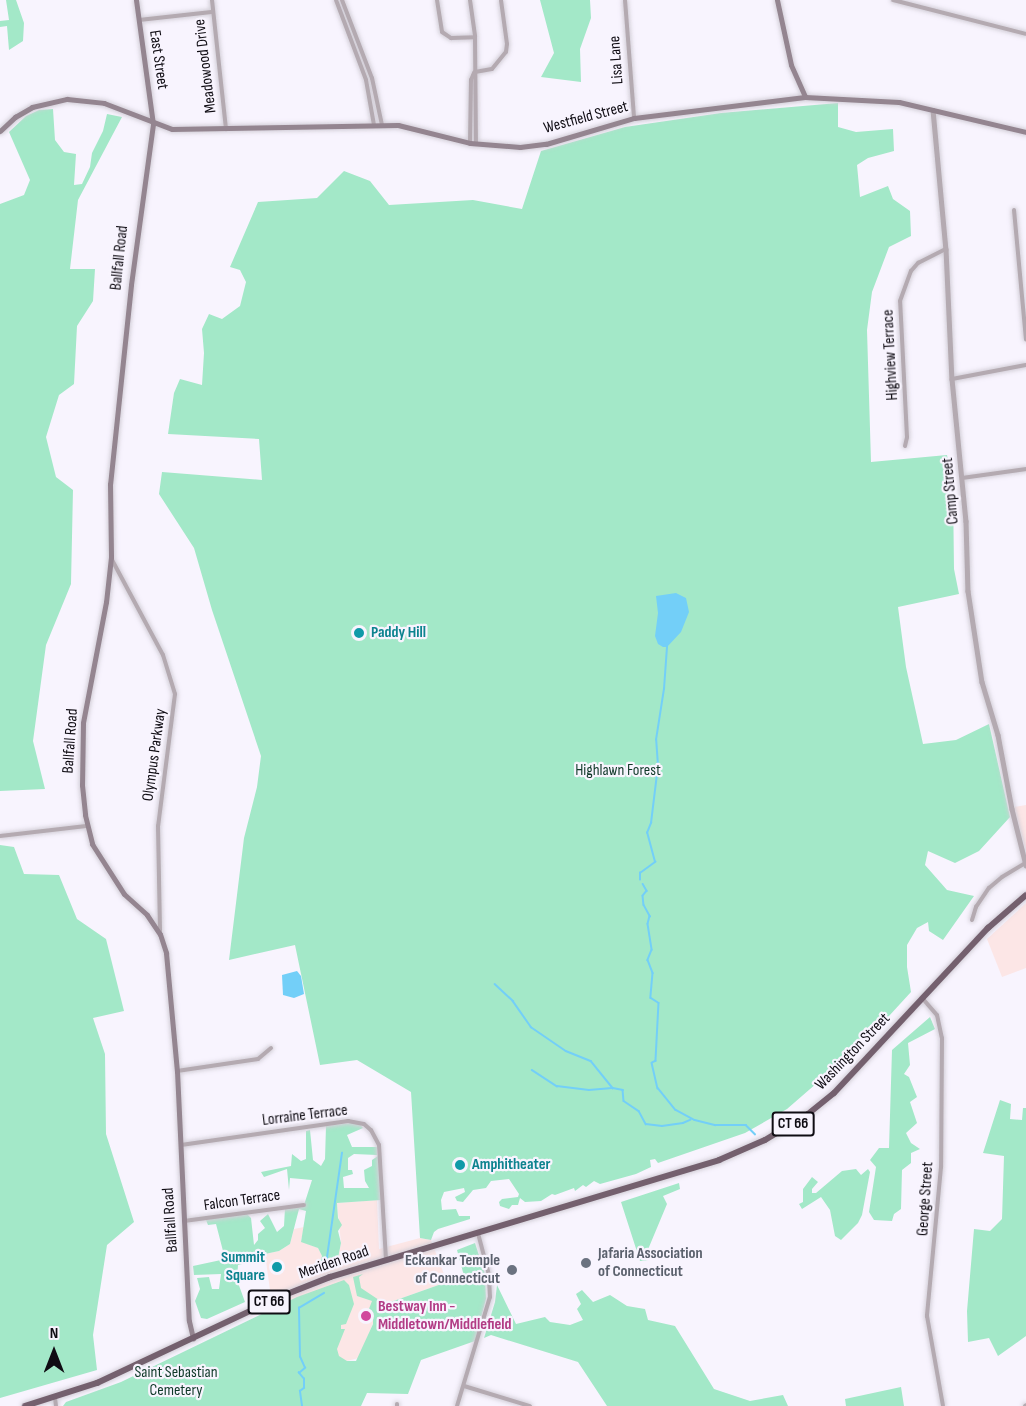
<!DOCTYPE html>
<html>
<head>
<meta charset="utf-8">
<style>
	body { margin:0 }
	#map { position:relative; width:1026px; height:1406px; overflow:hidden; background:#f8f4fe; font-family:"Sofia Sans Condensed",sans-serif }
	div>[style] { position:absolute }
	.commercial>* { inset:0; background:#fce6e6 }
	.green>* { inset:0; background:#a3e8c8 }
	.water>* { inset:0; background:#73cff8 }
	.stream>* { height:1.5px; margin:-0.75px; padding:0 0.75px; transform-origin:0.75px; border-radius:0.75px; background:#73cff8 }
	.roads { filter:drop-shadow(0 0 2px #d3cfd8) drop-shadow(0 0 2px #d3cfd8) }
	.minor>* { height:4px; margin:-2px; padding:0 2px; transform-origin:2px; border-radius:2px; background:#b4aab1 }
	.tertiary>* { height:4.5px; margin:-2.25px; padding:0 2.25px; transform-origin:2.25px; border-radius:2.25px; background:#b4aab1 }
	.secondary>* { height:5px; margin:-2.5px; padding:0 2.5px; transform-origin:2.5px; border-radius:2.5px; background:#948590 }
	.trunk>* { height:6px; margin:-3px; padding:0 3px; transform-origin:3px; border-radius:3px; background:#74606e }
	.dots>* { width:16px; height:16px; translate:-50% -50%; box-sizing:border-box; border:3px solid #f8f4fe; border-radius:50% }
	span { translate:-50% -50%; white-space:nowrap; text-align:center; line-height:1.15; -webkit-text-stroke:4.5px #f8f4fe; paint-order:stroke }
	.shield-label span { padding:2px 4px; background:#f8f4fe; border:2px solid; border-radius:4px; -webkit-text-stroke-width:0 }
	.shield-label { font-size:15px; color:#0f0c13; font-weight:700 }
	.street-label { font-size:16px; color:#0f0c13 }
	.culture-label { font-size:16px; color:#0d838f; font-weight:700 }
	.left { translate:0 -50%; text-align:left }
	.right { translate:-100% -50%; text-align:right }
	.park-label { font-size:16px; color:#103929 }
	.worship-label { font-size:16px; color:#5b616d; font-weight:700 }
	.hotel-label { font-size:16px; color:#b23c85; font-weight:700 }
	.north { position:absolute; left:24px; top:1322px; width:60px; height:60px; -webkit-text-stroke:4px #f8f4fe; paint-order:stroke; rotate:0deg; font-size:16px; font-weight:700; line-height:24px; text-align:center; color:#0f0c13 }
	.north::after { content:''; display:block; margin:auto; width:21px; height:27px; background:#0f0c13; clip-path:polygon(50% 0,100% 100%,50% 72%,0 100%) }
</style>
</head>
<body>
<div id="map">
	<div class="commercial">
		<i style="clip-path:polygon(1026px 805px,1026px 851px,1014px 807px)"></i>
		<i style="clip-path:polygon(1026px 903px,1026px 968px,1002px 977px,987px 939px)"></i>
		<i style="clip-path:polygon(377px 1200px,379px 1249px,420px 1238px,431px 1240px,447px 1282px,385px 1304px,382px 1301px,359px 1358px,321px 1367px,299px 1307px,270px 1290px,265px 1254px,279px 1251px,290px 1244px,294px 1229px,304px 1227px,301px 1241px,318px 1248px,322px 1256px,319px 1265px,340px 1264px,338px 1258px,341px 1243px,337px 1203px)"></i>
	</div>
	<div class="green">
		<i style="clip-path:polygon(6px 0,16px 0,24px 23px,23px 41px,9px 50px,7px 26px,0 27px,0 21px,9px 20px)"></i>
		<i style="clip-path:polygon(540px 0,590px 0,591px 18px,580px 49px,581px 82px,541px 77px,554px 53px)"></i>
		<i style="clip-path:polygon(838px 103px,838px 127px,856px 132px,893px 129px,894px 151px,868px 158px,857px 165px,860px 197px,888px 186px,893px 199px,910px 211px,911px 236px,889px 247px,872px 292px,867px 330px,871px 462px,947px 455px,953px 488px,954px 569px,959px 594px,898px 607px,906px 667px,923px 744px,956px 740px,989px 724px,1010px 817px,979px 851px,955px 863px,928px 851px,925px 865px,947px 890px,974px 896px,943px 940px,929px 931px,928px 922px,917px 928px,907px 945px,907px 967px,911px 992px,878px 1028px,871px 1025px,840px 1063px,787px 1109px,745px 1133px,658px 1163px,655px 1159px,650px 1160px,651px 1167px,636px 1174px,600px 1184px,594px 1181px,586px 1187px,583px 1185px,575px 1191px,574px 1188px,555px 1195px,552px 1194px,541px 1201px,525px 1202px,520px 1198px,518px 1205px,512px 1205px,509px 1209px,500px 1206px,499px 1202px,502px 1199px,518px 1197px,519px 1194px,509px 1179px,491px 1181px,486px 1188px,473px 1190px,463px 1202px,457px 1201px,455px 1197px,465px 1192px,464px 1188px,444px 1192px,441px 1200px,442px 1210px,456px 1209px,459px 1216px,470px 1216px,470px 1219px,438px 1229px,434px 1232px,431px 1240px,420px 1238px,411px 1092px,357px 1060px,320px 1065px,295px 945px,229px 960px,244px 838px,257px 787px,261px 756px,212px 610px,194px 548px,159px 494px,162px 472px,262px 480px,259px 439px,168px 434px,174px 393px,180px 379px,202px 385px,204px 353px,202px 329px,209px 314px,222px 319px,240px 306px,246px 282px,240px 270px,230px 267px,258px 202px,317px 198px,344px 171px,370px 181px,389px 205px,473px 200px,522px 209px,541px 151px,625px 127px,721px 113px)"></i>
		<i style="clip-path:polygon(53px 109px,55px 140px,64px 152px,76px 154px,74px 185px,82px 184px,90px 167px,92px 153px,103px 131px,107px 114px,122px 117px,78px 200px,70px 269px,95px 269px,93px 301px,77px 326px,74px 384px,59px 395px,46px 437px,56px 477px,73px 490px,71px 584px,46px 645px,33px 741px,45px 789px,0 791px,0 204px,24px 195px,30px 180px,9px 132px,26px 116px,39px 110px)"></i>
		<i style="clip-path:polygon(0 845px,14px 847px,24px 874px,59px 875px,77px 919px,106px 939px,124px 1011px,93px 1018px,105px 1054px,106px 1134px,134px 1222px,107px 1245px,93px 1335px,97px 1370px,0 1398px)"></i>
		<i style="clip-path:polygon(930px 1017px,935px 1029px,908px 1043px,910px 1065px,904px 1074px,909px 1077px,917px 1097px,910px 1102px,917px 1123px,906px 1133px,911px 1143px,920px 1149px,911px 1153px,911px 1163px,902px 1170px,901px 1209px,894px 1214px,892px 1221px,874px 1220px,869px 1212px,876px 1167px,870px 1160px,879px 1148px,889px 1148px,892px 1050px)"></i>
		<i style="clip-path:polygon(1000px 1100px,1011px 1104px,1010px 1119px,1022px 1120px,1023px 1108px,1026px 1108px,1026px 1336px,998px 1356px,989px 1338px,968px 1342px,967px 1311px,974px 1229px,990px 1231px,1002px 1219px,1004px 1156px,983px 1153px)"></i>
		<i style="clip-path:polygon(351px 1123px,360px 1124px,363px 1128px,347px 1135px,352px 1147px,377px 1147px,377px 1155px,354px 1154px,348px 1158px,348px 1170px,352px 1170px,353px 1174px,343px 1177px,344px 1188px,369px 1188px,365px 1181px,364px 1170px,372px 1166px,372px 1160px,378px 1156px,381px 1200px,337px 1203px,338px 1218px,342px 1225px,338px 1231px,341px 1243px,338px 1258px,340px 1265px,322px 1270px,319px 1266px,322px 1256px,318px 1248px,301px 1242px,306px 1211px,299px 1209px,290px 1244px,279px 1251px,265px 1254px,264px 1259px,238px 1265px,237px 1280px,245px 1302px,207px 1319px,201px 1318px,195px 1301px,200px 1289px,197px 1278px,209px 1277px,212px 1289px,219px 1289px,221px 1274px,194px 1275px,193px 1266px,221px 1260px,223px 1251px,216px 1224px,208px 1225px,206px 1220px,246px 1213px,251px 1218px,254px 1245px,258px 1240px,258px 1234px,265px 1228px,260px 1221px,268px 1214px,277px 1232px,284px 1226px,285px 1208px,304px 1205px,312px 1180px,290px 1178px,289px 1190px,287px 1169px,264px 1177px,261px 1172px,291px 1166px,292px 1154px,301px 1161px,306px 1159px,306px 1131px,310px 1130px,313px 1160px,321px 1166px,325px 1159px,326px 1126px)"></i>
		<i style="clip-path:polygon(856px 1169px,861px 1175px,868px 1169px,870px 1172px,862px 1215px,858px 1223px,841px 1240px,835px 1236px,830px 1210px,821px 1197px,802px 1209px,799px 1204px,803px 1202px,803px 1189px,812px 1177px,818px 1182px,812px 1189px,812px 1193px,816px 1193px,842px 1171px)"></i>
		<i style="clip-path:polygon(679px 1183px,680px 1189px,663px 1196px,667px 1204px,644px 1259px,648px 1260px,640px 1261px,621px 1202px)"></i>
		<i style="clip-path:polygon(475px 1243px,485px 1274px,486px 1299px,475px 1341px,421px 1360px,408px 1394px,367px 1393px,361px 1406px,63px 1406px,66px 1402px,121px 1382px,297px 1297px,344px 1280px,349px 1285px,354px 1304px,346px 1324px,341px 1325px,341px 1329px,345px 1329px,337px 1349px,339px 1356px,347px 1361px,356px 1361px,373px 1324px,373px 1317px,367px 1314px,372px 1301px,357px 1296px,353px 1277px,363px 1274px,359px 1277px,361px 1288px,385px 1304px,464px 1276px,457px 1250px)"></i>
		<i style="clip-path:polygon(497px 1285px,516px 1324px,545px 1317px,550px 1322px,570px 1325px,583px 1320px,577px 1309px,581px 1304px,576px 1294px,582px 1290px,593px 1302px,610px 1295px,627px 1306px,645px 1309px,648px 1320px,675px 1326px,714px 1389px,750px 1401px,783px 1395px,788px 1406px,607px 1406px,578px 1362px,491px 1335px,484px 1338px,495px 1302px)"></i>
		<i style="clip-path:polygon(901px 1387px,904px 1406px,846px 1406px,845px 1399px)"></i>
	</div>
	<div class="water">
		<i style="clip-path:polygon(676px 593px,686px 598px,689px 612px,681px 632px,667px 647px,663px 647px,658px 644px,655px 636px,658px 613px,656px 596px)"></i>
		<i style="clip-path:polygon(297px 971px,301px 976px,304px 994px,294px 998px,283px 995px,282px 975px)"></i>
	</div>
	<div class="stream">
		<i style="left:640px;top:880px;width:7px;rotate:-90deg"></i>
		<i style="left:640px;top:873px;width:19px;rotate:-36deg"></i>
		<i style="left:655px;top:862px;width:30px;rotate:-105deg"></i>
		<i style="left:647px;top:833px;width:11px;rotate:-68deg"></i>
		<i style="left:651px;top:823px;width:57px;rotate:-83deg"></i>
		<i style="left:658px;top:766px;width:26px;rotate:-94deg"></i>
		<i style="left:656px;top:740px;width:52px;rotate:-81.1deg"></i>
		<i style="left:664px;top:689px;width:42px;rotate:-85.9deg"></i>
		<i style="left:643px;top:884px;width:8px;rotate:60deg"></i>
		<i style="left:647px;top:891px;width:6px;rotate:129deg"></i>
		<i style="left:643px;top:896px;width:9px;rotate:84deg"></i>
		<i style="left:644px;top:905px;width:13px;rotate:61deg"></i>
		<i style="left:650px;top:916px;width:8px;rotate:104deg"></i>
		<i style="left:648px;top:924px;width:26px;rotate:81deg"></i>
		<i style="left:652px;top:950px;width:11px;rotate:112deg"></i>
		<i style="left:648px;top:960px;width:14px;rotate:69deg"></i>
		<i style="left:653px;top:973px;width:25px;rotate:95deg"></i>
		<i style="left:651px;top:998px;width:9px;rotate:32deg"></i>
		<i style="left:659px;top:1003px;width:58px;rotate:93deg"></i>
		<i style="left:656px;top:1061px;width:4px;rotate:153deg"></i>
		<i style="left:652px;top:1063px;width:26px;rotate:77deg"></i>
		<i style="left:658px;top:1088px;width:28px;rotate:51deg"></i>
		<i style="left:676px;top:1110px;width:21px;rotate:28deg"></i>
		<i style="left:695px;top:1120px;width:21px;rotate:14deg"></i>
		<i style="left:715px;top:1125px;width:31px"></i>
		<i style="left:746px;top:1125px;width:13px;rotate:45deg"></i>
		<i style="left:495px;top:984px;width:25px;rotate:43deg"></i>
		<i style="left:513px;top:1001px;width:32px;rotate:55deg"></i>
		<i style="left:531px;top:1027px;width:42px;rotate:34.4deg"></i>
		<i style="left:566px;top:1051px;width:27px;rotate:22deg"></i>
		<i style="left:591px;top:1061px;width:35px;rotate:51deg"></i>
		<i style="left:613px;top:1088px;width:10px;rotate:11deg"></i>
		<i style="left:623px;top:1090px;width:11px;rotate:85deg"></i>
		<i style="left:624px;top:1101px;width:18px;rotate:34deg"></i>
		<i style="left:639px;top:1111px;width:15px;rotate:62deg"></i>
		<i style="left:646px;top:1124px;width:16px;rotate:7deg"></i>
		<i style="left:662px;top:1126px;width:21px;rotate:-8deg"></i>
		<i style="left:683px;top:1123px;width:8px;rotate:-23deg"></i>
		<i style="left:532px;top:1070px;width:30px;rotate:33deg"></i>
		<i style="left:557px;top:1086px;width:32px;rotate:7deg"></i>
		<i style="left:589px;top:1090px;width:23px;rotate:-5deg"></i>
		<i style="left:326px;top:1264px;width:112px;rotate:-81.8deg"></i>
		<i style="left:302px;top:1406px;width:15px;rotate:-98deg"></i>
		<i style="left:300px;top:1391px;width:5px;rotate:-37deg"></i>
		<i style="left:304px;top:1388px;width:9px;rotate:-90deg"></i>
		<i style="left:304px;top:1379px;width:8px;rotate:-130deg"></i>
		<i style="left:299px;top:1373px;width:8px;rotate:-40deg"></i>
		<i style="left:305px;top:1368px;width:12px;rotate:-114deg"></i>
		<i style="left:300px;top:1357px;width:49px;rotate:-91.2deg"></i>
		<i style="left:299px;top:1308px;width:29px;rotate:-31deg"></i>
	</div>
	<div class="roads">
		<div class="minor">
			<i style="left:212px;top:0;width:130px;rotate:83.8deg"></i>
			<i style="left:336px;top:0;width:85px;rotate:69.4deg"></i>
			<i style="left:366px;top:80px;width:46px;rotate:79.9deg"></i>
			<i style="left:342px;top:0;width:84px;rotate:69deg"></i>
			<i style="left:372px;top:78px;width:48px;rotate:78deg"></i>
			<i style="left:437px;top:0;width:32px;rotate:81deg"></i>
			<i style="left:442px;top:32px;width:11px;rotate:34deg"></i>
			<i style="left:451px;top:38px;width:24px;rotate:-2deg"></i>
			<i style="left:470px;top:0;width:37px;rotate:82deg"></i>
			<i style="left:475px;top:37px;width:107px;rotate:89.5deg"></i>
			<i style="left:625px;top:0;width:118px;rotate:85.6deg"></i>
			<i style="left:893px;top:0;width:137px;rotate:14.3deg"></i>
			<i style="left:139px;top:20px;width:73px;rotate:-6.3deg"></i>
			<i style="left:475px;top:72px;width:17px;rotate:-10deg"></i>
			<i style="left:492px;top:69px;width:22px;rotate:-51deg"></i>
			<i style="left:506px;top:52px;width:8px;rotate:-83deg"></i>
			<i style="left:507px;top:44px;width:44px;rotate:-97.8deg"></i>
			<i style="left:470px;top:143px;width:63px;rotate:-89.1deg"></i>
			<i style="left:471px;top:80px;width:8px;rotate:-67deg"></i>
			<i style="left:1014px;top:210px;width:130px;rotate:84.7deg"></i>
			<i style="left:952px;top:379px;width:75px;rotate:-10.7deg"></i>
			<i style="left:905px;top:446px;width:9px;rotate:-77deg"></i>
			<i style="left:907px;top:437px;width:136px;rotate:-92.9deg"></i>
			<i style="left:900px;top:301px;width:32px;rotate:-70deg"></i>
			<i style="left:911px;top:271px;width:11px;rotate:-49deg"></i>
			<i style="left:918px;top:263px;width:31px;rotate:-27deg"></i>
			<i style="left:962px;top:478px;width:65px;rotate:-8deg"></i>
			<i style="left:111px;top:558px;width:110px;rotate:61.8deg"></i>
			<i style="left:163px;top:655px;width:41px;rotate:72.9deg"></i>
			<i style="left:175px;top:694px;width:133px;rotate:97.3deg"></i>
			<i style="left:158px;top:826px;width:107px;rotate:88.9deg"></i>
			<i style="left:0;top:836px;width:87px;rotate:-6.6deg"></i>
			<i style="left:972px;top:920px;width:14px;rotate:-73deg"></i>
			<i style="left:976px;top:907px;width:23px;rotate:-56deg"></i>
			<i style="left:989px;top:888px;width:17px;rotate:-40deg"></i>
			<i style="left:1002px;top:877px;width:27px;rotate:-31deg"></i>
			<i style="left:923px;top:999px;width:21px;rotate:49deg"></i>
			<i style="left:937px;top:1015px;width:24px;rotate:78deg"></i>
			<i style="left:942px;top:1038px;width:129px;rotate:90.4deg"></i>
			<i style="left:941px;top:1167px;width:150px;rotate:95.4deg"></i>
			<i style="left:927px;top:1316px;width:91px;rotate:79.9deg"></i>
			<i style="left:177px;top:1071px;width:82px;rotate:-8.4deg"></i>
			<i style="left:258px;top:1059px;width:17px;rotate:-40deg"></i>
			<i style="left:181px;top:1145px;width:169px;rotate:-8.2deg"></i>
			<i style="left:348px;top:1121px;width:16px;rotate:11deg"></i>
			<i style="left:364px;top:1124px;width:9px;rotate:41deg"></i>
			<i style="left:371px;top:1130px;width:17px;rotate:62deg"></i>
			<i style="left:379px;top:1145px;width:115px;rotate:86.5deg"></i>
			<i style="left:184px;top:1221px;width:121px;rotate:-7.6deg"></i>
			<i style="left:464px;top:1386px;width:69px;rotate:16.9deg"></i>
			<i style="left:55px;top:1398px;width:8px;rotate:83deg"></i>
			<i style="left:397px;top:1406px;width:2px;rotate:-90deg"></i>
			<i style="left:457px;top:1406px;width:114px;rotate:-73.2deg"></i>
			<i style="left:490px;top:1297px;width:22px;rotate:-93deg"></i>
			<i style="left:489px;top:1275px;width:43px;rotate:-104.7deg"></i>
			<i style="left:1025px;top:1406px;width:1px;rotate:-45deg"></i>
		</div>
		<div class="tertiary">
			<i style="left:933px;top:110px;width:140px;rotate:84.7deg"></i>
			<i style="left:946px;top:249px;width:130px;rotate:87.4deg"></i>
			<i style="left:952px;top:379px;width:143px;rotate:84.4deg"></i>
			<i style="left:966px;top:521px;width:70px;rotate:88.4deg"></i>
			<i style="left:968px;top:591px;width:92px;rotate:81.3deg"></i>
			<i style="left:982px;top:682px;width:55px;rotate:73.2deg"></i>
			<i style="left:998px;top:735px;width:75px;rotate:79.3deg"></i>
			<i style="left:1012px;top:809px;width:58px;rotate:76deg"></i>
		</div>
		<div class="secondary">
			<i style="left:136px;top:0;width:125px;rotate:82.2deg"></i>
			<i style="left:153px;top:124px;width:162px;rotate:97.8deg"></i>
			<i style="left:131px;top:285px;width:200px;rotate:96deg"></i>
			<i style="left:110px;top:484px;width:73px;rotate:89.2deg"></i>
			<i style="left:111px;top:557px;width:45px;rotate:96.3deg"></i>
			<i style="left:106px;top:602px;width:123px;rotate:100.8deg"></i>
			<i style="left:83px;top:723px;width:62px;rotate:90.9deg"></i>
			<i style="left:82px;top:785px;width:30px;rotate:84deg"></i>
			<i style="left:85px;top:815px;width:30px;rotate:76deg"></i>
			<i style="left:92px;top:844px;width:59px;rotate:57.4deg"></i>
			<i style="left:124px;top:894px;width:31px;rotate:42deg"></i>
			<i style="left:147px;top:915px;width:23px;rotate:56deg"></i>
			<i style="left:160px;top:934px;width:20px;rotate:72deg"></i>
			<i style="left:166px;top:953px;width:119px;rotate:84.7deg"></i>
			<i style="left:177px;top:1071px;width:250px;rotate:87.3deg"></i>
			<i style="left:189px;top:1321px;width:18px;rotate:77deg"></i>
			<i style="left:777px;top:0;width:66px;rotate:77.8deg"></i>
			<i style="left:791px;top:65px;width:35px;rotate:66deg"></i>
			<i style="left:0;top:131px;width:21px;rotate:-43deg"></i>
			<i style="left:15px;top:117px;width:20px;rotate:-30deg"></i>
			<i style="left:32px;top:107px;width:36px;rotate:-13deg"></i>
			<i style="left:67px;top:99px;width:37px;rotate:6deg"></i>
			<i style="left:104px;top:103px;width:73px;rotate:20.9deg"></i>
			<i style="left:172px;top:129px;width:226px;rotate:-1deg"></i>
			<i style="left:398px;top:125px;width:74px;rotate:14deg"></i>
			<i style="left:470px;top:143px;width:50px;rotate:4.6deg"></i>
			<i style="left:520px;top:147px;width:26px;rotate:-7deg"></i>
			<i style="left:546px;top:144px;width:92px;rotate:-16.5deg"></i>
			<i style="left:634px;top:118px;width:172px;rotate:-7deg"></i>
			<i style="left:805px;top:97px;width:94px;rotate:3deg"></i>
			<i style="left:899px;top:102px;width:130px;rotate:13.3deg"></i>
		</div>
		<div class="trunk">
			<i style="left:25px;top:1406px;width:76px;rotate:-17.7deg"></i>
			<i style="left:97px;top:1383px;width:204px;rotate:-25.2deg"></i>
			<i style="left:282px;top:1296px;width:52px;rotate:-21.6deg"></i>
			<i style="left:330px;top:1277px;width:406px;rotate:-16.7deg"></i>
			<i style="left:719px;top:1160px;width:50px;rotate:-23.5deg"></i>
			<i style="left:765px;top:1140px;width:50px;rotate:-31.2deg"></i>
			<i style="left:808px;top:1114px;width:33px;rotate:-39deg"></i>
			<i style="left:834px;top:1093px;width:226px;rotate:-47deg"></i>
			<i style="left:988px;top:928px;width:50px;rotate:-41deg"></i>
		</div>
	</div>
	<div class="dots">
		<i style="left:359px;top:633px;background:#0f9aa8"></i>
		<i style="left:460px;top:1165px;background:#0f9aa8"></i>
		<i style="left:586px;top:1263px;background:#6b7280"></i>
		<i style="left:277px;top:1267px;background:#0f9aa8"></i>
		<i style="left:512px;top:1270px;background:#6b7280"></i>
		<i style="left:366px;top:1316px;background:#d1479c"></i>
	</div>
	<div class="shield-label">
		<span style="left:793px;top:1124px">CT 66</span>
		<span style="left:269px;top:1302px">CT 66</span>
	</div>
	<div class="street-label">
		<span style="left:158px;top:60px;rotate:82deg">East Street</span>
		<span style="left:617px;top:60px;rotate:-94deg">Lisa Lane</span>
		<span style="left:206px;top:66px;rotate:-97deg">Meadowood Drive</span>
		<span style="left:586px;top:118px;rotate:-15deg">Westfield Street</span>
		<span style="left:120px;top:258px;rotate:-84deg">Ballfall Road</span>
		<span style="left:891px;top:355px;rotate:-93deg">Highview Terrace</span>
		<span style="left:951px;top:491px;rotate:-95deg">Camp Street</span>
		<span style="left:71px;top:741px;rotate:-86deg">Ballfall Road</span>
		<span style="left:155px;top:755px;rotate:-82deg">Olympus Parkway</span>
		<span style="left:853px;top:1052px;rotate:-46deg">Washington Street</span>
		<span style="left:305px;top:1116px;rotate:-7deg">Lorraine Terrace</span>
		<span style="left:926px;top:1199px;rotate:-86deg">George Street</span>
		<span style="left:242px;top:1201px;rotate:-8deg">Falcon Terrace</span>
		<span style="left:171px;top:1220px;rotate:-94deg">Ballfall Road</span>
		<span style="left:334px;top:1263px;rotate:-19deg">Meriden Road</span>
	</div>
	<div class="culture-label">
		<span class="left" style="left:371px;top:633px">Paddy Hill</span>
		<span class="left" style="left:472px;top:1165px">Amphitheater</span>
		<span class="right" style="left:265px;top:1267px">Summit<br>Square</span>
	</div>
	<div class="park-label">
		<span style="left:618px;top:771px">Highlawn Forest</span>
		<span style="left:176px;top:1382px">Saint Sebastian<br>Cemetery</span>
	</div>
	<div class="worship-label">
		<span class="left" style="left:598px;top:1263px">Jafaria Association<br>of Connecticut</span>
		<span class="right" style="left:500px;top:1270px">Eckankar Temple<br>of Connecticut</span>
	</div>
	<div class="hotel-label">
		<span class="left" style="left:378px;top:1316px">Bestway Inn -<br>Middletown/Middlefield</span>
	</div>
	<div class="north">N</div>
</div>
</body>
</html>
